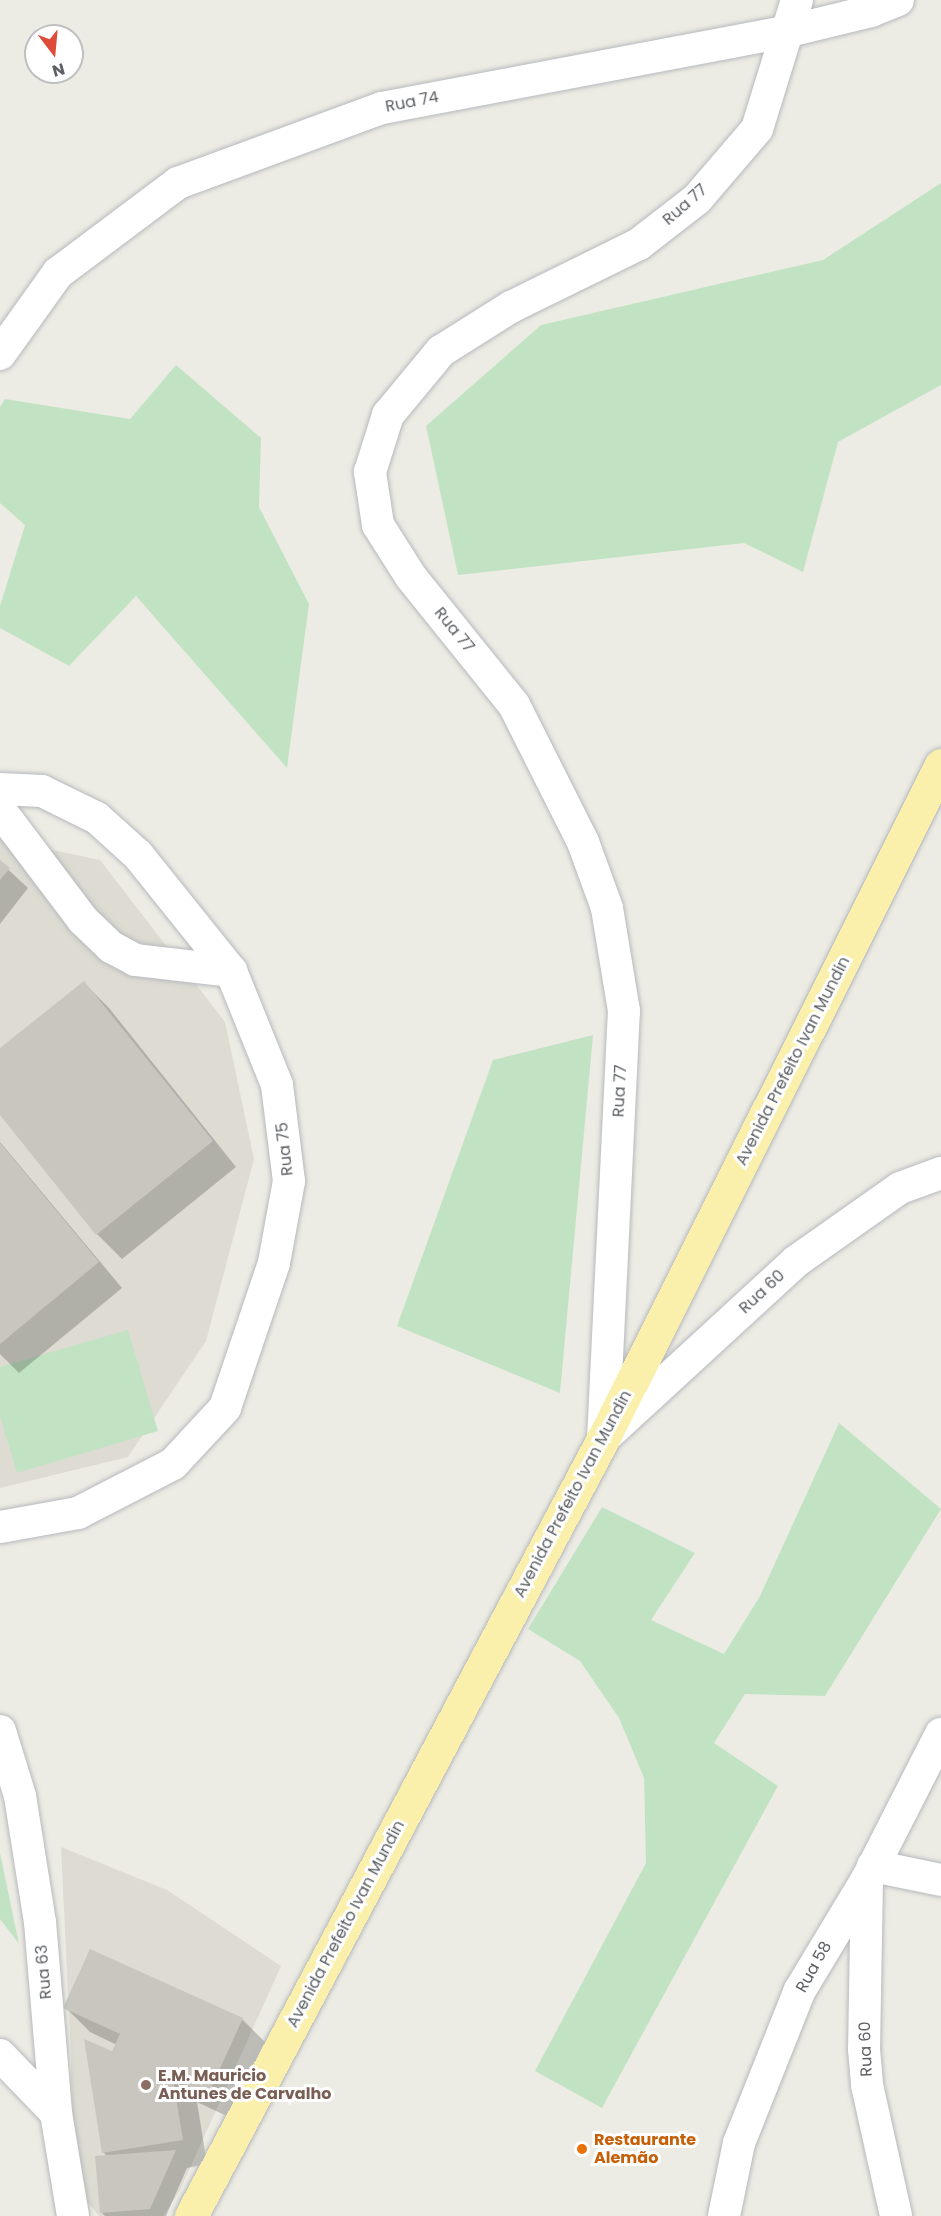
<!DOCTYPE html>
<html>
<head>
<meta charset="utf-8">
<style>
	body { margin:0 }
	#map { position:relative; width:941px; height:2216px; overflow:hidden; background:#edece4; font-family:Poppins,sans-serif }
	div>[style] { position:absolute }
	.education>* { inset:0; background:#dddbd2 }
	.green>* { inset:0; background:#c2e3c3 }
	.shadow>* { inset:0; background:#0003 }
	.building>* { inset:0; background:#c9c6c0 }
	.roads { filter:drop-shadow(0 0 2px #b6b9bd) drop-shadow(0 0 2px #b6b9bd) }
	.minor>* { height:32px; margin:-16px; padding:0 16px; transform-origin:16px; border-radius:16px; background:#fff }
	.major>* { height:33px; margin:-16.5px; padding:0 16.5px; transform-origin:16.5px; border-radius:16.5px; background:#faf0ac }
	.dots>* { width:16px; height:16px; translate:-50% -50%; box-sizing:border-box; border:3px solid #fff; border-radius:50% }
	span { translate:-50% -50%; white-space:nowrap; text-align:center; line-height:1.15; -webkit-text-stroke:6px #fff; paint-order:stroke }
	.street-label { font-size:16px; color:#5c5f63 }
	.education-label { font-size:16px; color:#785e54; font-weight:700 }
	.left { translate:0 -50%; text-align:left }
	.food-label { font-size:16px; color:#c56008; font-weight:700 }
	.north { position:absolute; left:24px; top:24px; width:60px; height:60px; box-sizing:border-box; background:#fff; border:2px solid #bebfc1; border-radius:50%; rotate:164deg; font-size:16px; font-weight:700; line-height:24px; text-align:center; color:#5c5f63 }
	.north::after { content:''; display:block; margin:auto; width:21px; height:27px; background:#de4c39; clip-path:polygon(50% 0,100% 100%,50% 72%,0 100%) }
</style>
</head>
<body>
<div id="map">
	<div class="education">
		<i style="clip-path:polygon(0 839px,100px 860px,225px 1022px,254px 1159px,206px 1341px,128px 1457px,0 1488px)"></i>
		<i style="clip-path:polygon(61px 1847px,167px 1890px,281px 1966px,180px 2190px,163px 2216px,99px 2216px,84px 2198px,72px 2145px,71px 2056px)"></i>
	</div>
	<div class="green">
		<i style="clip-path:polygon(941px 183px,941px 385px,838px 442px,803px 572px,744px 543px,458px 575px,426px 426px,541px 325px,823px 260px)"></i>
		<i style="clip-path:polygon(176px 365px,261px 438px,259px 507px,309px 604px,287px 768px,136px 596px,69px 666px,0 628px,0 606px,25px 525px,0 503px,0 407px,5px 399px,130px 419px)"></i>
		<i style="clip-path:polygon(593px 1035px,560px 1393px,397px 1326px,493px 1060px)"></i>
		<i style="clip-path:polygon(128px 1330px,158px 1431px,17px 1473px,0 1416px,0 1367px)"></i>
		<i style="clip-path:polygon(839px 1423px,941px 1509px,825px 1696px,745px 1694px,714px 1743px,778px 1786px,602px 2108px,535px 2071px,646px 1863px,644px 1778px,619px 1718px,580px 1661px,528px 1629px,602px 1507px,695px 1553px,651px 1620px,724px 1654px,760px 1596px)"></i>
		<i style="clip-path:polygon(0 1853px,19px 1944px,0 1919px)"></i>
	</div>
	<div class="shadow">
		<i style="clip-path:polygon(0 862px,28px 888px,0 924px)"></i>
		<i style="clip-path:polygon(84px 983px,109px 1008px,236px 1167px,122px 1259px,97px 1234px,0 1113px,0 1050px)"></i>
		<i style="clip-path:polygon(0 1142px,122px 1288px,19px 1373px,0 1354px)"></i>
		<i style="clip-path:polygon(65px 2007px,242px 2019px,267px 2044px,233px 2119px,197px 2102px,207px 2164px,187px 2168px,166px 2216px,105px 2216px,102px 2213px,108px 2157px,104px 2153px,113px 2053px,117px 2045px,90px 2032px)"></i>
	</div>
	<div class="building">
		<i style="clip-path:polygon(0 860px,10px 868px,0 880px)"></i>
		<i style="clip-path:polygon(84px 981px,213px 1141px,96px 1235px,0 1115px,0 1048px)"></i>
		<i style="clip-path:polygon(0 1143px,99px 1262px,0 1344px)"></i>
		<i style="clip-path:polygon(90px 1949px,243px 2018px,208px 2095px,173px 2079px,183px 2140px,102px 2153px,84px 2039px,112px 2051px,120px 2034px,63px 2008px)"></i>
		<i style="clip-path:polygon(176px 2150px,150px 2209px,100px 2213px,95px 2156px)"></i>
	</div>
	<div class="roads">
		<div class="minor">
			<i style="left:0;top:354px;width:100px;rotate:-54.4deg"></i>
			<i style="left:58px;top:273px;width:150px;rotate:-36.9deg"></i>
			<i style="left:178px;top:183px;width:217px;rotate:-20.2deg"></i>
			<i style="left:382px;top:108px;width:410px;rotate:-10.7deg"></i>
			<i style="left:785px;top:32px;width:89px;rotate:-13.7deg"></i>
			<i style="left:871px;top:11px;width:29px;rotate:-22deg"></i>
			<i style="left:0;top:789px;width:42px;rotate:2.7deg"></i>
			<i style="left:42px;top:791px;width:61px;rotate:26.1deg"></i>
			<i style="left:97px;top:818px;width:55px;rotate:42.1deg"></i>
			<i style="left:138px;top:855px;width:149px;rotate:51.3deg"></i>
			<i style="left:231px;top:971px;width:123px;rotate:68deg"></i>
			<i style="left:277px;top:1085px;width:97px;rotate:82.9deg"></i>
			<i style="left:289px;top:1181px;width:83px;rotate:100.4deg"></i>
			<i style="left:274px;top:1263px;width:153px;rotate:108.7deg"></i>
			<i style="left:225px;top:1408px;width:76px;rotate:132.9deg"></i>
			<i style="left:173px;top:1464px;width:107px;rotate:152.7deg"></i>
			<i style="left:78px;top:1513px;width:79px;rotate:169.8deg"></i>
			<i style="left:0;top:810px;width:138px;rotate:53deg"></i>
			<i style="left:83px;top:920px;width:39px;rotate:44deg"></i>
			<i style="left:111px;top:947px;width:27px;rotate:28deg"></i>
			<i style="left:135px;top:960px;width:97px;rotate:6.5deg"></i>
			<i style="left:606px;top:1436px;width:257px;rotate:-42.6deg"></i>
			<i style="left:795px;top:1262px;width:128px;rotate:-35.2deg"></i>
			<i style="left:900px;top:1188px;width:44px;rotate:-20.1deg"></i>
			<i style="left:603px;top:1439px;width:429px;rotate:-87.2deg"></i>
			<i style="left:624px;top:1011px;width:104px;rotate:-99.4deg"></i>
			<i style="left:607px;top:908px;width:70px;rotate:-110deg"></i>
			<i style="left:583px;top:842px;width:153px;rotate:-116.7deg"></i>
			<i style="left:514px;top:705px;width:164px;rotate:-128.8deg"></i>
			<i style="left:411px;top:577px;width:62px;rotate:-122.4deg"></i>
			<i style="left:378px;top:525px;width:54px;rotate:-98.6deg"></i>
			<i style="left:370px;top:472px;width:60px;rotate:-72.5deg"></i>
			<i style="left:388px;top:415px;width:83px;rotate:-50.4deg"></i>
			<i style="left:441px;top:351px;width:83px;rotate:-32.2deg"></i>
			<i style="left:511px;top:307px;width:143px;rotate:-26.2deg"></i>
			<i style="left:639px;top:244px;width:73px;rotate:-37.8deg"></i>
			<i style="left:697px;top:199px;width:92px;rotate:-49.4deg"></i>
			<i style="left:757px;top:129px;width:135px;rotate:-72.8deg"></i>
			<i style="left:0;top:1731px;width:68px;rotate:72.9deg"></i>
			<i style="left:20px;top:1796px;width:128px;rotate:81deg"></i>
			<i style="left:40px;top:1922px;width:192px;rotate:85.2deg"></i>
			<i style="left:56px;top:2113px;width:104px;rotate:80.6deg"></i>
			<i style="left:873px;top:1866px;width:69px;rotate:11.6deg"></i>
			<i style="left:867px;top:1879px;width:170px;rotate:91deg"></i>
			<i style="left:864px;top:2049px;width:36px;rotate:85deg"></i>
			<i style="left:867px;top:2085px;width:134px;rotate:77.5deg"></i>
			<i style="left:0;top:2055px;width:81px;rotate:46deg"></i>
			<i style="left:724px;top:2216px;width:75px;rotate:-78.4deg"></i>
			<i style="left:739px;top:2143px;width:165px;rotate:-68.3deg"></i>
			<i style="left:800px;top:1990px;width:130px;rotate:-58.9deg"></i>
			<i style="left:867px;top:1879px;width:163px;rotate:-63deg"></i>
		</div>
		<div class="major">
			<i style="left:191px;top:2216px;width:879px;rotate:-62.07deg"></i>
			<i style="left:603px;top:1439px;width:754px;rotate:-63.37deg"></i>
		</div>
	</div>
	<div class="dots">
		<i style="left:146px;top:2085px;background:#8d6e63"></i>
		<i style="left:582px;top:2149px;background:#e8710a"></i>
	</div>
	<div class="street-label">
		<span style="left:412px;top:102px;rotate:-11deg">Rua 74</span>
		<span style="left:685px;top:205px;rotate:-41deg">Rua 77</span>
		<span style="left:454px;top:630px;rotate:51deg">Rua 77</span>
		<span style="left:793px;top:1061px;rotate:-63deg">Avenida Prefeito Ivan Mundin</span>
		<span style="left:620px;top:1091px;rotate:-87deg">Rua 77</span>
		<span style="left:285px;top:1149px;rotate:-96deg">Rua 75</span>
		<span style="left:762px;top:1292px;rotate:-43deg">Rua 60</span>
		<span style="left:573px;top:1494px;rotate:-62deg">Avenida Prefeito Ivan Mundin</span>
		<span style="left:346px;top:1924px;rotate:-62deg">Avenida Prefeito Ivan Mundin</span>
		<span style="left:814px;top:1967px;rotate:-61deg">Rua 58</span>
		<span style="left:44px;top:1972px;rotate:-95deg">Rua 63</span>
		<span style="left:866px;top:2049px;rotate:-92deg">Rua 60</span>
	</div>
	<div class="education-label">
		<span class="left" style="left:158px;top:2085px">E.M. Mauricio<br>Antunes de Carvalho</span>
	</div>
	<div class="food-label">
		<span class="left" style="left:594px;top:2149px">Restaurante<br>Alemão</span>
	</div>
	<div class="north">N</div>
</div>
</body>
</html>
